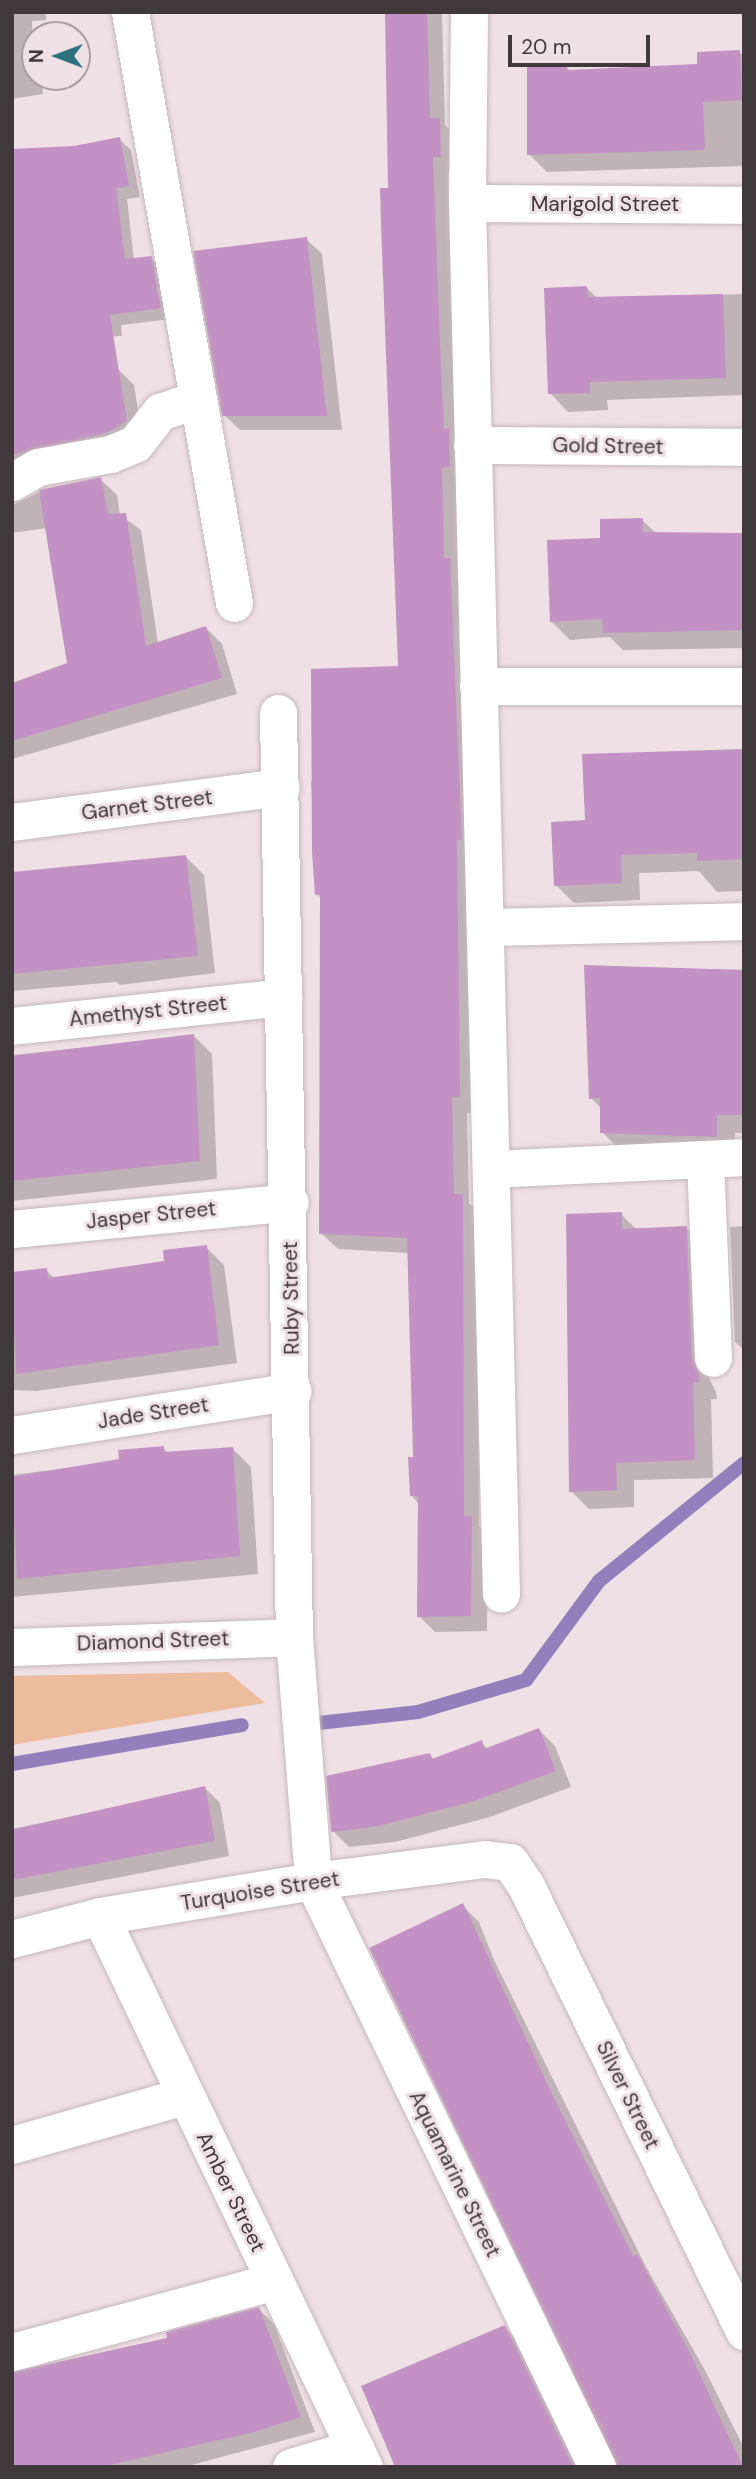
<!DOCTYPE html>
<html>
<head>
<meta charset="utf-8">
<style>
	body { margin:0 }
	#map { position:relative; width:756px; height:2479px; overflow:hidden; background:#efe0e5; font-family:"DM Sans",sans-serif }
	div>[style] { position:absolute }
	.green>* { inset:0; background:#edbc9e }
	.shadow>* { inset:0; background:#0003 }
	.stream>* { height:14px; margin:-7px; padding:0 7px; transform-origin:7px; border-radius:7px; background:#9280bc }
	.building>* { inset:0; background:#c391c3 }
	.roads { filter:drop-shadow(0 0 2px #c5b7bb) drop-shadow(0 0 2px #c5b7bb) }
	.minor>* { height:37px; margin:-18.5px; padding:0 18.5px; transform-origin:18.5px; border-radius:18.5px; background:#fff }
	span { translate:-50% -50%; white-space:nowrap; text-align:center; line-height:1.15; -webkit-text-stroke:6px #efe0e5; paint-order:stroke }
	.street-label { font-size:21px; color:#3f393b }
	.frame { position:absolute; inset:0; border:14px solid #3f393b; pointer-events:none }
	.north { position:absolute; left:21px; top:21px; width:70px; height:70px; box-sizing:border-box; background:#efe0e5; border:2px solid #a99da1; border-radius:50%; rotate:270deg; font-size:19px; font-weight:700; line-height:28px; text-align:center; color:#3f393b }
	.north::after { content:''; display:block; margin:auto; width:24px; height:32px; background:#2a727d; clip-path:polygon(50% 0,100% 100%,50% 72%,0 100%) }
	.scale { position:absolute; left:508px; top:35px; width:142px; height:32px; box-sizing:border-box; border:4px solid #3f393b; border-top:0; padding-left:9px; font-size:21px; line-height:24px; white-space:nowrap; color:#3f393b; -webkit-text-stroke:5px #efe0e5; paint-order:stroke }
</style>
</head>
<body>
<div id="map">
	<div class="green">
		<i style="clip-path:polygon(228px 1672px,265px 1703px,12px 1745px,12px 1676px)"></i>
	</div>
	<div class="shadow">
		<i style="clip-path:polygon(12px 12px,46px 12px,46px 20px,32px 21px,35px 77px,41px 77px,43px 94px,12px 99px)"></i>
		<i style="clip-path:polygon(386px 12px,442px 12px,445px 125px,456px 136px,456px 172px,448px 172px,476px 1113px,467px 1113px,469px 1203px,478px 1212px,479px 1526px,488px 1534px,487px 1631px,435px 1632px,419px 1616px,419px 1504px,411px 1495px,415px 1459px,409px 1253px,338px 1249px,321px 1233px,322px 899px,317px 894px,311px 782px,400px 668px)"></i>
		<i style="clip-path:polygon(739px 52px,744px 56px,744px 166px,547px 172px,529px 154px,566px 67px,570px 71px,699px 66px)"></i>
		<i style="clip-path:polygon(119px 139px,131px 150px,140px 197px,127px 199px,134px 260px,151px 258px,162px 269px,171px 319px,121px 325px,122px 336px,67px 339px,74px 148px)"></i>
		<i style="clip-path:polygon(306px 239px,322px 254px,342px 430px,240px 430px,224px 415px)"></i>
		<i style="clip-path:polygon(587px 288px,597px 298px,744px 294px,744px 415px,742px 395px,607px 400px,608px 410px,568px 412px,550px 393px)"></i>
		<i style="clip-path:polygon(118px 369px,134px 385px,142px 437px,12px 485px,12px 402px)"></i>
		<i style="clip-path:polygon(100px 479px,117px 495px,120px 515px,141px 530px,158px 643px,206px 628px,222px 644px,237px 694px,12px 759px,12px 687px,69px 664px,47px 528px,12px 533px,12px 505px,46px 489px)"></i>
		<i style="clip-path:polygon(642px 520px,656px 533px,744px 535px,744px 648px,623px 650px,610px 637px,570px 640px,552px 622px,602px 539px)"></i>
		<i style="clip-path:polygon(744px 751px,744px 891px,717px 892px,699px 871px,639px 873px,640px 900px,574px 903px,556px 885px,587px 822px)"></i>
		<i style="clip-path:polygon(186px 857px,204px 875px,215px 973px,120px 985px,116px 982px,12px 991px,12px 874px)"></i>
		<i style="clip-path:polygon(586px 967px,744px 970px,744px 1133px,735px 1133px,735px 1155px,620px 1150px,602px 1132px,602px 1109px,591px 1098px)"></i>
		<i style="clip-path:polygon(194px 1036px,212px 1054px,217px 1179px,12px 1201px,12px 1055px)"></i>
		<i style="clip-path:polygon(621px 1214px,637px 1230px,686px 1228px,704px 1246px,709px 1378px,716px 1392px,717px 1399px,711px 1399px,713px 1478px,634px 1480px,634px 1507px,589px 1509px,571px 1491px)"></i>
		<i style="clip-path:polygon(744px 1226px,744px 1350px,735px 1342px,730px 1227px)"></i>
		<i style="clip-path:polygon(206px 1247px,224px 1265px,237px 1363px,36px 1391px,12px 1390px,12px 1274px,46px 1270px,55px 1279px,166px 1263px)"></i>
		<i style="clip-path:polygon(163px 1448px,169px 1453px,233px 1449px,251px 1467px,258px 1574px,12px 1597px,12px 1475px,121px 1461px)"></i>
		<i style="clip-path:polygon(539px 1730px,555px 1746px,571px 1787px,490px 1817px,395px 1842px,349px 1847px,333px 1831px,429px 1754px,435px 1760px,481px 1742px,488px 1749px)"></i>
		<i style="clip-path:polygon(205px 1788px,220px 1803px,229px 1856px,12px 1898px,12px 1829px)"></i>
		<i style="clip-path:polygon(462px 1905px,479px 1922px,494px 1960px,645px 2265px,706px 2372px,744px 2448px,744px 2467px,617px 2467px)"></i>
		<i style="clip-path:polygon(259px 2309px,274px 2324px,315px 2432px,184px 2467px,12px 2467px,170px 2339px)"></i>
		<i style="clip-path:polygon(504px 2327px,521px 2343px,581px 2467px,397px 2467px)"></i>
	</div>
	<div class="stream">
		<i style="left:300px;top:1725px;width:119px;rotate:-6.3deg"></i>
		<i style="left:418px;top:1712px;width:113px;rotate:-16.5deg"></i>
		<i style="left:526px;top:1680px;width:123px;rotate:-53.6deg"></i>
		<i style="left:599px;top:1581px;width:187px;rotate:-39.1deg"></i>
		<i style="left:12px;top:1764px;width:233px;rotate:-9.6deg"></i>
	</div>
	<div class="building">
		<i style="clip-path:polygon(385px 12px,427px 12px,430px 118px,440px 118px,441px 157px,433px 157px,441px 368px,444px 429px,449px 428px,450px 467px,442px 468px,444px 558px,450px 558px,462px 840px,457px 840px,460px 1097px,452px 1097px,454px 1194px,463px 1194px,464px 1516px,472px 1516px,471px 1616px,417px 1617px,418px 1496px,410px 1496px,408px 1457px,413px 1457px,407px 1238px,319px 1234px,320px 894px,315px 895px,312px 851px,311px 669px,398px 666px,381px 225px,380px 188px,388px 188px)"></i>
		<i style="clip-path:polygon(740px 50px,742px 100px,703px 102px,705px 150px,527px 155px,527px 67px,567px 65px,567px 70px,697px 64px,697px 52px)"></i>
		<i style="clip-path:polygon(120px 137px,129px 186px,116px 188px,125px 259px,152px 256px,161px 308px,110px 315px,127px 421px,104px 434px,12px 455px,12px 149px,74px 146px)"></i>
		<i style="clip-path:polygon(307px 237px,327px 416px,222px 416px,193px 251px)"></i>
		<i style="clip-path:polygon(587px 286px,588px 297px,723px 294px,726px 378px,590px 382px,590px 393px,548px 394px,544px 288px)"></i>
		<i style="clip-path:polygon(101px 477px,108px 514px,126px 513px,146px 646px,206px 626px,222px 678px,12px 741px,12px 683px,67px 663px,39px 490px)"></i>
		<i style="clip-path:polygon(643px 518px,643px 532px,744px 533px,744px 630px,603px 633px,602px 619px,550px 622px,547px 540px,600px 538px,600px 519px)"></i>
		<i style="clip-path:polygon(744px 749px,744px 859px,697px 861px,697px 853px,621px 855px,622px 883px,554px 886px,551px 822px,585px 820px,582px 754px)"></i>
		<i style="clip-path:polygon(186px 855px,198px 956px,12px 974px,12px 872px)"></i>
		<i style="clip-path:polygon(584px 965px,744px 970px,744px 1115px,717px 1115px,717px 1137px,600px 1133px,600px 1098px,589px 1099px)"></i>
		<i style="clip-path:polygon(194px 1034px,200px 1161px,12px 1181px,12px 1056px)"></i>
		<i style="clip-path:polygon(622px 1212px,622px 1229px,687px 1226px,692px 1359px,699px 1373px,699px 1382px,693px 1382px,695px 1460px,616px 1463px,617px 1490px,569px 1492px,566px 1214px)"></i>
		<i style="clip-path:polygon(207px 1245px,219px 1345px,16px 1374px,12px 1272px,47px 1268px,48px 1278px,164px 1261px,163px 1250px)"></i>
		<i style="clip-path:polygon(164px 1446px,164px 1452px,233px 1447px,240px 1556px,17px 1579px,12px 1477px,119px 1459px,118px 1450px)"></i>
		<i style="clip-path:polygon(539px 1728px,556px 1771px,474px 1801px,379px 1826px,331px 1832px,326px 1776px,430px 1753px,432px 1759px,482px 1740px,484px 1749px)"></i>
		<i style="clip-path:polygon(205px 1786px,215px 1841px,12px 1880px,12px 1830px)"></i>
		<i style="clip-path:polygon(463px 1903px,551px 2092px,633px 2256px,637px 2254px,690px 2353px,743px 2467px,618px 2467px,369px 1948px)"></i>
		<i style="clip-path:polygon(259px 2307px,301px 2417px,254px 2432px,101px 2467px,12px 2467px,12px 2372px,167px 2338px,166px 2332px)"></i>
		<i style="clip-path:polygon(505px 2325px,574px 2467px,395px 2467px,361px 2386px)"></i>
	</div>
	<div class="roads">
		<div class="minor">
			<i style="left:130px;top:12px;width:600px;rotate:80.02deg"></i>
			<i style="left:469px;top:12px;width:191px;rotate:90.6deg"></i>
			<i style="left:467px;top:203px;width:1391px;rotate:88.6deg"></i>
			<i style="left:467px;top:203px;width:277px;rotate:0.4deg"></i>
			<i style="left:472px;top:445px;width:272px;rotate:0.4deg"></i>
			<i style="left:12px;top:482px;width:30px;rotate:-30deg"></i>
			<i style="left:38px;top:467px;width:73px;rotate:-10.2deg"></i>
			<i style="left:110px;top:454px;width:27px;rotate:-22deg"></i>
			<i style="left:135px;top:444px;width:41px;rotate:-52deg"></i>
			<i style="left:160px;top:412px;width:39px;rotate:-19deg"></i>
			<i style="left:478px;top:686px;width:266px"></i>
			<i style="left:278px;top:713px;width:924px;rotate:89.01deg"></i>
			<i style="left:294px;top:1637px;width:245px;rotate:85.5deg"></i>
			<i style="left:313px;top:1881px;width:651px;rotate:64.14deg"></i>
			<i style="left:12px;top:822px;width:271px;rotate:-7.4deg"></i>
			<i style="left:485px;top:927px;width:259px;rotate:-1.3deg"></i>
			<i style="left:12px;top:1026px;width:273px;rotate:-6.1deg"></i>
			<i style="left:705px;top:1159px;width:199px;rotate:87.7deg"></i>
			<i style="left:491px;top:1169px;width:253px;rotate:-2.7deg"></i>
			<i style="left:12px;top:1229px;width:279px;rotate:-5.5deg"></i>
			<i style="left:12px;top:1435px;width:284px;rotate:-8.9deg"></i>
			<i style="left:12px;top:1647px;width:282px;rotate:-2deg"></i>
			<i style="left:100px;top:1916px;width:611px;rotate:64.4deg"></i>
			<i style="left:12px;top:1939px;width:91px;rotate:-14.6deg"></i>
			<i style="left:100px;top:1916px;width:216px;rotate:-9.3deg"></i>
			<i style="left:313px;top:1881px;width:173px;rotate:-7.3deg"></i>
			<i style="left:485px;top:1859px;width:25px;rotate:7deg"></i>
			<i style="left:510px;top:1862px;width:29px;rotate:56deg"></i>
			<i style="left:526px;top:1886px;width:496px;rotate:63.9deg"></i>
			<i style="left:12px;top:2145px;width:179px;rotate:-15.9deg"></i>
			<i style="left:12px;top:2352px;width:272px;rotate:-15.1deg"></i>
			<i style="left:291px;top:2467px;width:67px;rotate:-16.5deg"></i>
		</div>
	</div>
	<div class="street-label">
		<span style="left:605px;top:204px">Marigold Street</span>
		<span style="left:608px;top:446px;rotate:1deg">Gold Street</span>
		<span style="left:147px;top:805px;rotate:-7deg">Garnet Street</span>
		<span style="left:148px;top:1011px;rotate:-6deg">Amethyst Street</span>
		<span style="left:151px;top:1215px;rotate:-6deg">Jasper Street</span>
		<span style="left:291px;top:1298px;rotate:-91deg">Ruby Street</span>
		<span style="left:153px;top:1413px;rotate:-9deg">Jade Street</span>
		<span style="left:153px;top:1641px;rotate:-2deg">Diamond Street</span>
		<span style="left:260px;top:1891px;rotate:-9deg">Turquoise Street</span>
		<span style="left:628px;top:2095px;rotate:64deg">Silver Street</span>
		<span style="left:455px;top:2174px;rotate:64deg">Aquamarine Street</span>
		<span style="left:231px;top:2192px;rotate:64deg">Amber Street</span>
	</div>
	<div class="frame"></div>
	<div class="north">N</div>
	<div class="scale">20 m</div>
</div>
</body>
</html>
